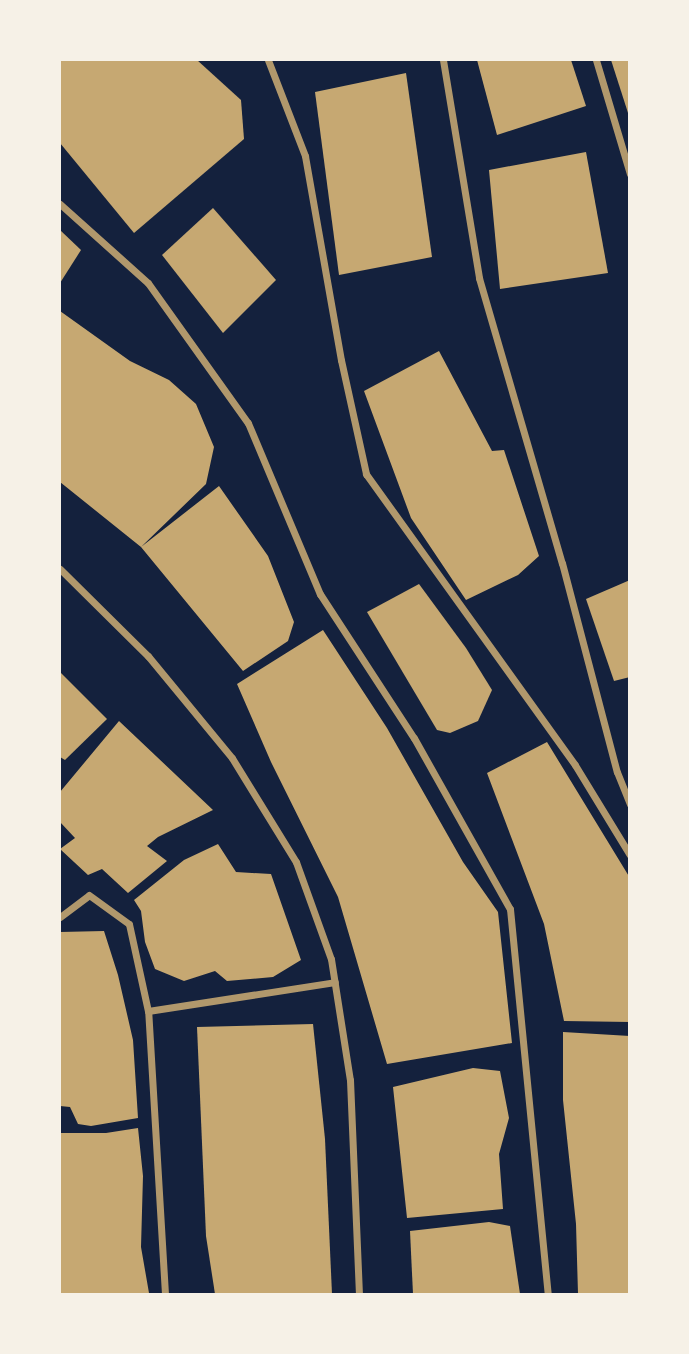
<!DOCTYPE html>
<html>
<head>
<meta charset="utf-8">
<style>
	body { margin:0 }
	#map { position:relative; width:689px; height:1354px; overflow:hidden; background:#14213d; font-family:"Golos Text",sans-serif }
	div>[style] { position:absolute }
	.building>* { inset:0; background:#c6a872 }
	.minor>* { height:7px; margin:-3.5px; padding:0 3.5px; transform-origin:3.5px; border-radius:3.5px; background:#b1986c }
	span { translate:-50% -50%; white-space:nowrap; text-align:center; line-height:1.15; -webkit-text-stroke:7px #f6f1e7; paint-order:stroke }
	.frame { position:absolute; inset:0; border:61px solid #f6f1e7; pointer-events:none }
</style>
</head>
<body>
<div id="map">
	<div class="building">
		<i style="clip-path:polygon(60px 60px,197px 60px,241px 100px,244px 139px,134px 233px,60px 143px)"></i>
		<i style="clip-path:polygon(477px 60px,571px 60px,586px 106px,497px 135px)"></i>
		<i style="clip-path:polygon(611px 60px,630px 60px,630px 116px,629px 116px)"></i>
		<i style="clip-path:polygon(406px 73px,432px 257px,339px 275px,315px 92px)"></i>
		<i style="clip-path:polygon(586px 152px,608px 273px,500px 289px,489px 170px)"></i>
		<i style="clip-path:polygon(213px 208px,276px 280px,223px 333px,162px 255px)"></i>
		<i style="clip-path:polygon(60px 230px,81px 250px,60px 283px)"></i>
		<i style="clip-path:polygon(60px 311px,130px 361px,169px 380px,196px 404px,214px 447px,206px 484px,141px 547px,219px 486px,268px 556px,294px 622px,288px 641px,243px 671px,141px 547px,60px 482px)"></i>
		<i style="clip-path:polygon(439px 351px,492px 451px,504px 450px,539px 556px,518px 575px,466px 600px,411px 518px,364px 391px)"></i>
		<i style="clip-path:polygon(630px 580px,630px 677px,614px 681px,586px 599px)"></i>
		<i style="clip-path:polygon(419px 584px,466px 648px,492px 690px,478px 721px,450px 733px,437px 730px,367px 612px)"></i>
		<i style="clip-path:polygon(323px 630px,387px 728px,463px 862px,498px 912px,512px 1043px,387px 1064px,338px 897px,271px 762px,237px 684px)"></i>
		<i style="clip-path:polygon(60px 672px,107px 719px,65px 760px,60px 757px)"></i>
		<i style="clip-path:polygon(119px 721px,213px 810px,158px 837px,147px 846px,167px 861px,128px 893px,102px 869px,88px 875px,60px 849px,75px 838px,60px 822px,60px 792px)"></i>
		<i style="clip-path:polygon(547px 742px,630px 878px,630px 1022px,564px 1021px,544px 924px,487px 773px)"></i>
		<i style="clip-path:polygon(218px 844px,236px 872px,271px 874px,301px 960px,273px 977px,227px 981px,215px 971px,184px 981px,155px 969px,145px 942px,141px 911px,134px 900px,184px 860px)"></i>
		<i style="clip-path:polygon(104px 931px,118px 975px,133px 1040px,138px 1118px,91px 1126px,78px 1124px,70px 1107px,60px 1106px,60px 932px)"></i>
		<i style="clip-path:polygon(313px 1024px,325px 1139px,332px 1294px,215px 1294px,206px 1236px,197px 1027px)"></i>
		<i style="clip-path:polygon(563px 1032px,630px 1036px,630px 1294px,578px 1294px,576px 1224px,563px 1100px)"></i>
		<i style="clip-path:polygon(473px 1068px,500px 1071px,509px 1118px,499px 1154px,503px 1209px,407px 1218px,393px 1087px)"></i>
		<i style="clip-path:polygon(138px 1128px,143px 1176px,141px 1247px,149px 1293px,60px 1294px,60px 1133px,106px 1133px)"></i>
		<i style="clip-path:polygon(489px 1222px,510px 1226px,520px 1294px,413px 1294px,410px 1231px)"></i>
	</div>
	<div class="minor">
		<i style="left:268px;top:60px;width:103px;rotate:68.9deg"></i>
		<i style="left:305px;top:156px;width:207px;rotate:80deg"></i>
		<i style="left:341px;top:360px;width:117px;rotate:77.6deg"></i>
		<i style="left:366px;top:474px;width:358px;rotate:54.3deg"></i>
		<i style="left:575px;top:765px;width:105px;rotate:58.6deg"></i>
		<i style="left:443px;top:60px;width:221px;rotate:80.6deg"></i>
		<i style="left:479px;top:278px;width:297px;rotate:73.8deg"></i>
		<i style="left:562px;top:563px;width:216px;rotate:75.3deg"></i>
		<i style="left:617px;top:772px;width:35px;rotate:68deg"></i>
		<i style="left:596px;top:60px;width:119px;rotate:73.4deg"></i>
		<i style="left:60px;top:204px;width:118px;rotate:41.9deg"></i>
		<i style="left:148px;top:283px;width:172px;rotate:54.5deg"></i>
		<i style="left:248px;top:423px;width:186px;rotate:67.2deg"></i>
		<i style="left:320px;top:594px;width:172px;rotate:56.9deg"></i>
		<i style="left:414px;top:738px;width:196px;rotate:60.7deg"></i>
		<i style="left:510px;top:909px;width:387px;rotate:84.4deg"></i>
		<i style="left:60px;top:569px;width:124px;rotate:44.7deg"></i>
		<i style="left:148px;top:656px;width:132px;rotate:50.5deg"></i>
		<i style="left:232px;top:758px;width:122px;rotate:58.4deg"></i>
		<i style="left:296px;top:862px;width:103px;rotate:70.2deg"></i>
		<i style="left:331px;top:959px;width:122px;rotate:81.1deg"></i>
		<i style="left:350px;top:1080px;width:214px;rotate:87.6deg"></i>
		<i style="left:60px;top:917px;width:36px;rotate:-37deg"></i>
		<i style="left:89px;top:895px;width:49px;rotate:35.9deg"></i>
		<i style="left:129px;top:924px;width:89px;rotate:77.7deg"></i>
		<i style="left:165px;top:1294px;width:284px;rotate:-93.4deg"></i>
		<i style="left:148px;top:1011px;width:189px;rotate:-8.8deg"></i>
	</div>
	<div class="frame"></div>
</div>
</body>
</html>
